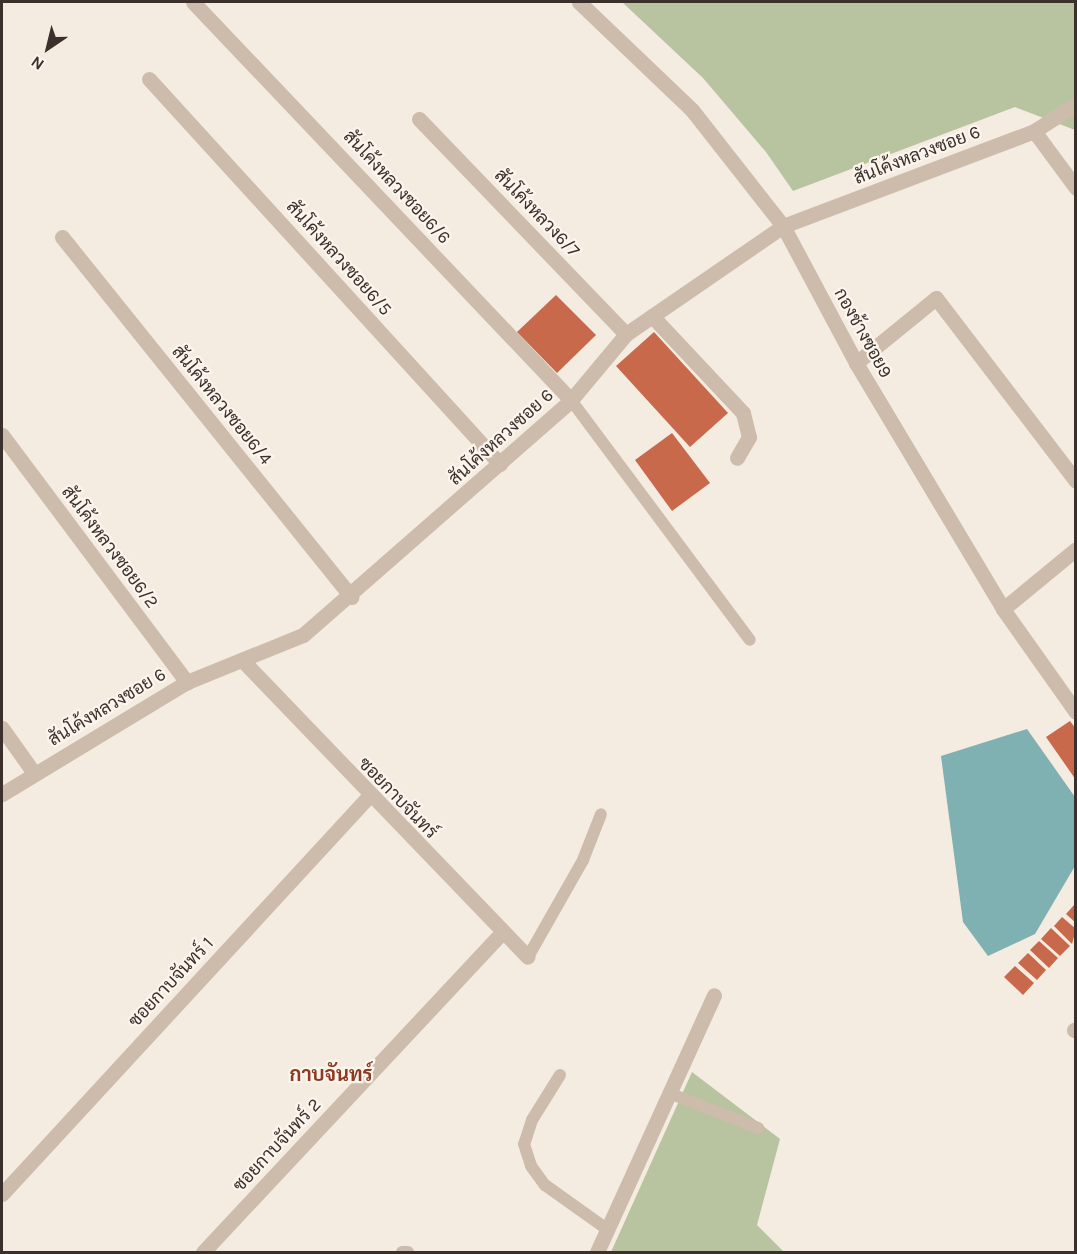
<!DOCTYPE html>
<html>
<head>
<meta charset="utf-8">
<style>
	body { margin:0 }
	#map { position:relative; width:1077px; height:1254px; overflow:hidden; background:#f4ebe1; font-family:Karla,Sarabun,sans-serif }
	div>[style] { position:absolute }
	.green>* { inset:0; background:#b8c4a0 }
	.water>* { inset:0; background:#7fb0b2 }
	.building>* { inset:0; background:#c8694b }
	.service>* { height:12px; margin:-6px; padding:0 6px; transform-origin:6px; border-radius:6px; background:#cdbbac }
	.minor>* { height:15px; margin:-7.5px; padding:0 7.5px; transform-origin:7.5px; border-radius:7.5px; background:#cdbbac }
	span { translate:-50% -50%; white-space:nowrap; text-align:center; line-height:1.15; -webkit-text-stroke:4.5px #fbf5ee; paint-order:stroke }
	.street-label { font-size:18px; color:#3b302b }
	.neighbourhood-label { font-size:20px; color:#8c3b22; font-weight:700 }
	.frame { position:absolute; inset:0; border:3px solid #3b302b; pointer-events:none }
	.north { position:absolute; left:18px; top:18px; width:60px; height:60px; -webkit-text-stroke:4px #fbf5ee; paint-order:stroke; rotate:215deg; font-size:16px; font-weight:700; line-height:24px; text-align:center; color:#3b302b }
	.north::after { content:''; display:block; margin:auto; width:21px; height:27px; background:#3b302b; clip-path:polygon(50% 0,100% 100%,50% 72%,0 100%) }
</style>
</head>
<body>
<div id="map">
	<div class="green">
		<i style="clip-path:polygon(622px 2px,1075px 2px,1075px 130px,1015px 107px,793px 191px,766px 152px,703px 78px)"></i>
		<i style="clip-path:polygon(692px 1072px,780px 1139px,757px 1225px,784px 1252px,611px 1252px)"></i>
	</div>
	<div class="water">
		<i style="clip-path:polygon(1027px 729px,1075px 797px,1075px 866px,1035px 934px,988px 956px,963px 922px,941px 756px)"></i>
	</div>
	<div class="building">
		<i style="clip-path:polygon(556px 295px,596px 335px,557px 373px,517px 332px)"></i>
		<i style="clip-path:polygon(654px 332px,728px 413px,690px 447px,616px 366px)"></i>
		<i style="clip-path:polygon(672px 433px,710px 483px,672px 511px,635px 460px)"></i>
		<i style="clip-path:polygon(1070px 721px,1076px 729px,1076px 780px,1046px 737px)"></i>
		<i style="clip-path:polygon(1074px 905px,1076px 906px,1076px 923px,1066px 914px)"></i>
		<i style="clip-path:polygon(1062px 917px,1076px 929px,1072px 944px,1054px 926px)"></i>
		<i style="clip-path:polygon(1051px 928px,1070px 946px,1060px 956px,1041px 939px)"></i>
		<i style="clip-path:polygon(1039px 941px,1058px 958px,1049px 968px,1030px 950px)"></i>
		<i style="clip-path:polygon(1028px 953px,1046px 970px,1037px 980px,1018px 963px)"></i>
		<i style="clip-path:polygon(1015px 966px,1034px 983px,1023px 995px,1004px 977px)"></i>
	</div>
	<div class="service">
		<i style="left:571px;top:400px;width:299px;rotate:53.3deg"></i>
		<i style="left:528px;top:957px;width:112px;rotate:-60.4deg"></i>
		<i style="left:583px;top:860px;width:49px;rotate:-68.6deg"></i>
		<i style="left:560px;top:1075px;width:53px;rotate:121.9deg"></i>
		<i style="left:532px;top:1120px;width:25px;rotate:108deg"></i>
		<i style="left:524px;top:1144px;width:23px;rotate:72deg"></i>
		<i style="left:531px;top:1166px;width:24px;rotate:54deg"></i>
		<i style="left:545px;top:1185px;width:76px;rotate:35.4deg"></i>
		<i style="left:669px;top:1093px;width:96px;rotate:21.5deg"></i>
		<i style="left:402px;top:1252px;width:6px"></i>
	</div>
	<div class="minor">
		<i style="left:193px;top:2px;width:549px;rotate:46.48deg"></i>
		<i style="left:579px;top:2px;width:156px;rotate:43.7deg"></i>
		<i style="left:692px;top:110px;width:147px;rotate:51.9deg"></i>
		<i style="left:783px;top:226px;width:155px;rotate:61.9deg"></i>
		<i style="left:856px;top:363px;width:287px;rotate:59.1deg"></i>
		<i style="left:1003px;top:609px;width:126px;rotate:54.7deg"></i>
		<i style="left:149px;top:79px;width:521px;rotate:47.64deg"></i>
		<i style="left:419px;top:119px;width:298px;rotate:46.1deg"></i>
		<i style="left:1034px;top:131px;width:71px;rotate:53.6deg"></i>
		<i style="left:62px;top:237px;width:462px;rotate:51.2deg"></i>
		<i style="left:652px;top:316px;width:133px;rotate:46.8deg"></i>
		<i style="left:743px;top:413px;width:25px;rotate:76deg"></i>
		<i style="left:749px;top:437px;width:24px;rotate:120deg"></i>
		<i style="left:856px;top:363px;width:103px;rotate:-39.1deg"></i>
		<i style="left:936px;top:298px;width:230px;rotate:52.6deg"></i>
		<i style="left:2px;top:435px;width:309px;rotate:53.2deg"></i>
		<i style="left:1003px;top:609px;width:94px;rotate:-39.4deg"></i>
		<i style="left:244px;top:662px;width:409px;rotate:46.1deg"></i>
		<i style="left:2px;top:728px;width:55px;rotate:54.6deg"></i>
		<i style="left:2px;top:794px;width:216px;rotate:-31.2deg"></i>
		<i style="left:187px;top:682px;width:125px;rotate:-22.1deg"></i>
		<i style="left:303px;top:635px;width:356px;rotate:-41.2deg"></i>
		<i style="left:571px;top:400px;width:86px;rotate:-50.2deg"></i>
		<i style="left:626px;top:334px;width:191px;rotate:-34.5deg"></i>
		<i style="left:783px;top:226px;width:268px;rotate:-20.7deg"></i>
		<i style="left:1034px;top:131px;width:50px;rotate:-32.7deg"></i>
		<i style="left:1074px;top:1030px;width:2px;rotate:-27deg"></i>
		<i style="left:2px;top:1194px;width:541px;rotate:-47.32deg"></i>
		<i style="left:203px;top:1252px;width:437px;rotate:-46.9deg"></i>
		<i style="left:597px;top:1252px;width:282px;rotate:-65.5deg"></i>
	</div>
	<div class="street-label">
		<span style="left:917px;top:155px;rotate:-21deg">สันโค้งหลวงซอย 6</span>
		<span style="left:397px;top:187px;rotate:47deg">สันโค้งหลวงซอย6/6</span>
		<span style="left:537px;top:213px;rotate:46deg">สันโค้งหลวง6/7</span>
		<span style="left:339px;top:258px;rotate:48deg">สันโค้งหลวงซอย6/5</span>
		<span style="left:863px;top:333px;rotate:61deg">กองช้างซอย9</span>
		<span style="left:222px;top:405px;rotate:51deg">สันโค้งหลวงซอย6/4</span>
		<span style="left:501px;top:437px;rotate:-42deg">สันโค้งหลวงซอย 6</span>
		<span style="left:110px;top:547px;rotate:53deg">สันโค้งหลวงซอย6/2</span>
		<span style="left:107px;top:707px;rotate:-31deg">สันโค้งหลวงซอย 6</span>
		<span style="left:398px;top:798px;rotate:46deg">ซอยกาบจันทร์</span>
		<span style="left:171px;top:982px;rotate:-47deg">ซอยกาบจันทร์ 1</span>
		<span style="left:277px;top:1145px;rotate:-47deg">ซอยกาบจันทร์ 2</span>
	</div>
	<div class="neighbourhood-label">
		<span style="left:331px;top:1074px">กาบจันทร์</span>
	</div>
	<div class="frame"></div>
	<div class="north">N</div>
</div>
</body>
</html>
